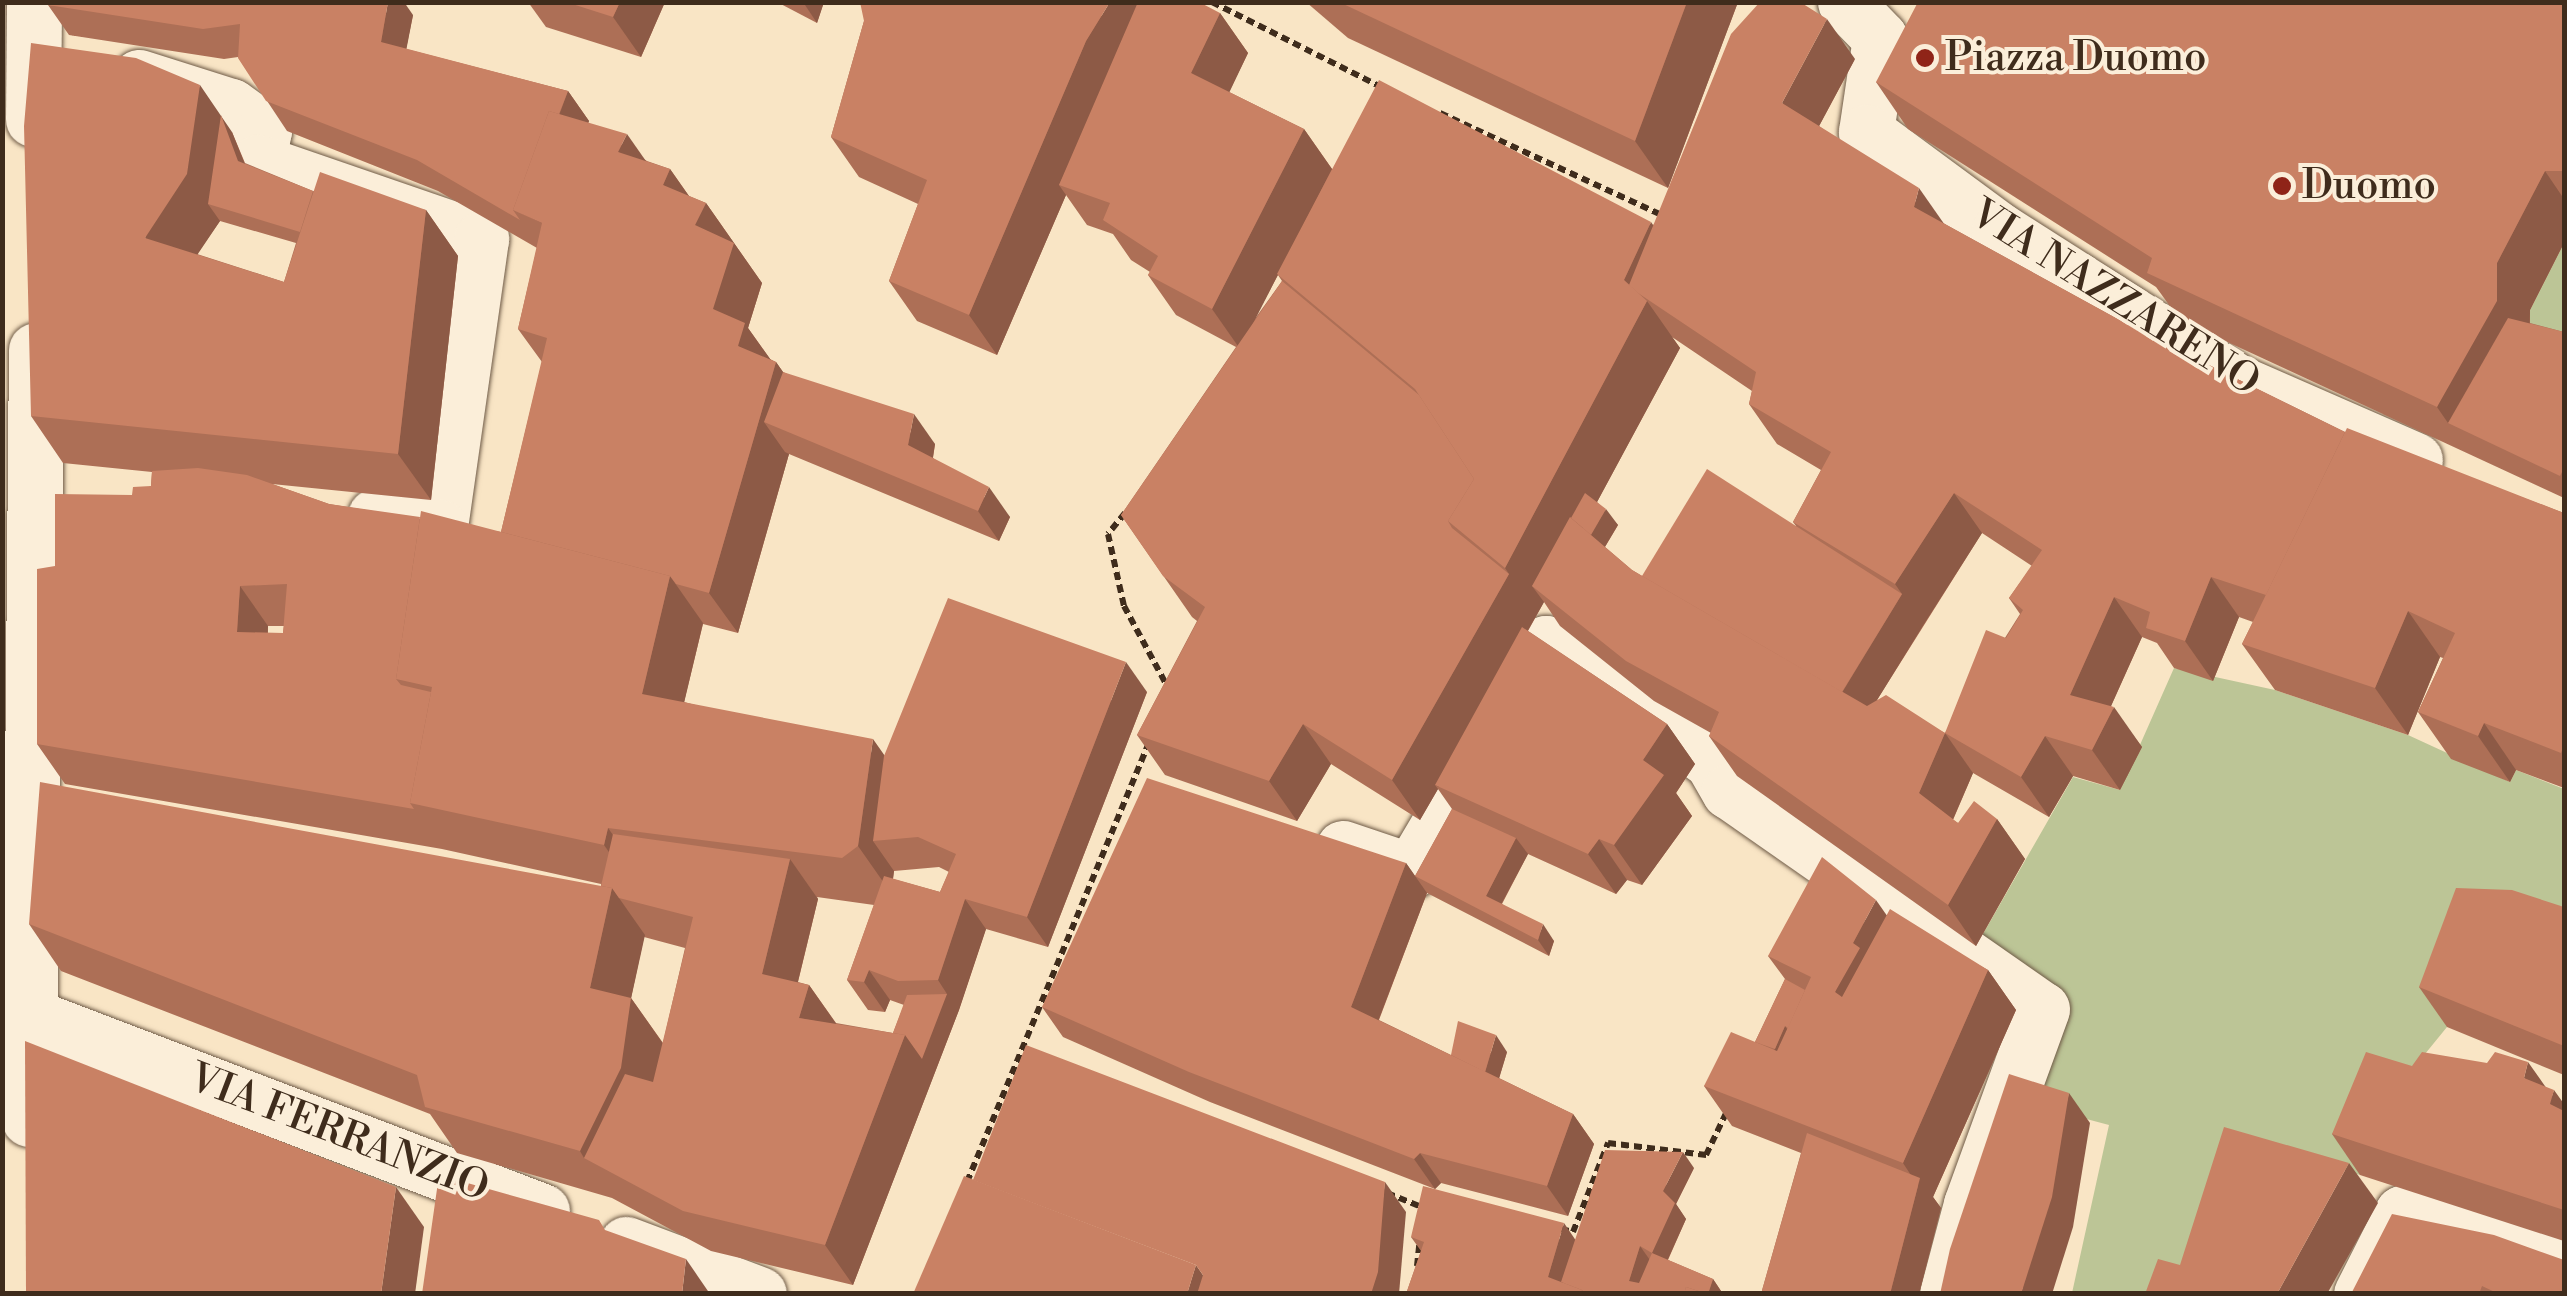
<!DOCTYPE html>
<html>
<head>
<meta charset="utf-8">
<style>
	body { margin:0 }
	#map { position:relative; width:2567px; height:1296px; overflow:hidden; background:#f9e5c5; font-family:"Libre Bodoni",serif }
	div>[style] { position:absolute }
	.green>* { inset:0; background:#bcc596 }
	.path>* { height:6px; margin-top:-3px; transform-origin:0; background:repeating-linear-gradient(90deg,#3f2c1c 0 8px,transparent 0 13px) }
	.roads { filter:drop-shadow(0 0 2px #6e5a46) drop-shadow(0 0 2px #6e5a46) }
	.minor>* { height:55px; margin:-27.5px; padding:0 27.5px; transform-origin:27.5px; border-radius:27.5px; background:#fbeed9 }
	.wall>* { inset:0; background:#ad6f56 }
	.shaded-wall>* { inset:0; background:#8d5a46 }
	.building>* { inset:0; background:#c98164 }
	.dots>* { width:28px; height:28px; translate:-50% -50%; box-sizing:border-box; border:5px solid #fbeed9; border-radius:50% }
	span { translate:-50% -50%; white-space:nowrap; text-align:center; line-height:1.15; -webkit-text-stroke:8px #fbeed9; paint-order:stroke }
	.poi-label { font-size:40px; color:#3f2c1c }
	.left { translate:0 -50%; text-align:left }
	.street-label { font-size:40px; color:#3f2c1c }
	.frame { position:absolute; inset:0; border:5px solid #3f2c1c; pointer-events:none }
</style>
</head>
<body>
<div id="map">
	<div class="green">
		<i style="clip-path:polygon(2564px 243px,2564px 357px,2529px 348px,2530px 310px)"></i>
		<i style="clip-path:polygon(2174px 668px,2275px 690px,2408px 735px,2510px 782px,2516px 770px,2564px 789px,2564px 938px,2447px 1027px,2394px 1092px,2360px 1175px,2237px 1134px,2176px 1293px,2072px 1293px,2109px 1125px,2030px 1104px,1976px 946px,2073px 777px,2120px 790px)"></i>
	</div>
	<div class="path">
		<i style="left:1212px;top:2px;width:189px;rotate:26.7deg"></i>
		<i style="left:1440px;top:113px;width:247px;rotate:24.7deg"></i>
		<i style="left:1125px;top:513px;width:27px;rotate:129deg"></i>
		<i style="left:1108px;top:534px;width:74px;rotate:77.5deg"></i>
		<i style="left:1124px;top:606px;width:91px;rotate:61.7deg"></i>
		<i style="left:967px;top:1182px;width:473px;rotate:-67.5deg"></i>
		<i style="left:1387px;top:1193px;width:38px;rotate:22deg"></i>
		<i style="left:1561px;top:1229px;width:12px;rotate:14deg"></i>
		<i style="left:1573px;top:1232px;width:96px;rotate:-68.5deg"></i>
		<i style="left:1608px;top:1143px;width:99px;rotate:7deg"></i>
		<i style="left:1706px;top:1155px;width:51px;rotate:-64.4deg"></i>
		<i style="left:1417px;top:1266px;width:27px;rotate:-84deg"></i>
	</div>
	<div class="roads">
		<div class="minor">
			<i style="left:1845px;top:2px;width:50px;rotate:45.8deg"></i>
			<i style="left:1880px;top:38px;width:95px;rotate:98.5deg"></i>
			<i style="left:1866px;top:132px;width:165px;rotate:36.4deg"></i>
			<i style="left:1999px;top:230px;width:285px;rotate:32.5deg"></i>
			<i style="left:2239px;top:383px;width:192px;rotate:23.6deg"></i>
			<i style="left:139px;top:77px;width:96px;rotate:17.5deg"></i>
			<i style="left:231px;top:106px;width:41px;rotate:36deg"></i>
			<i style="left:264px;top:130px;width:33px;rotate:101deg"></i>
			<i style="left:258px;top:162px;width:236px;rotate:19deg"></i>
			<i style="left:481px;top:239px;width:291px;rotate:98.1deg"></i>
			<i style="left:440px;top:527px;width:66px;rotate:-170.4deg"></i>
			<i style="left:33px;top:119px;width:117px;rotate:-89.5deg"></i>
			<i style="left:1343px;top:848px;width:72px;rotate:18.7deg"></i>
			<i style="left:1411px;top:871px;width:265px;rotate:-59.4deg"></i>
			<i style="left:1546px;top:643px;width:204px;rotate:35.6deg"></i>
			<i style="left:1712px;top:762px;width:34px;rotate:60deg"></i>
			<i style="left:1729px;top:791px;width:381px;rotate:34.9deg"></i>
			<i style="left:2042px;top:1009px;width:208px;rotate:110deg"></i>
			<i style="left:1971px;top:1204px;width:93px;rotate:104.9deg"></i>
			<i style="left:31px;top:1016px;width:547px;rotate:20.89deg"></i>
			<i style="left:29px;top:1119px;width:769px;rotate:-89.48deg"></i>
			<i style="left:626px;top:1244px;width:142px;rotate:20.6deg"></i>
			<i style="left:2361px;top:1294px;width:91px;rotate:-63.2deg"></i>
			<i style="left:2402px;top:1213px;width:170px;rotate:18.1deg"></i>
		</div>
	</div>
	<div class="wall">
		<i style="clip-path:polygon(528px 2px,665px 2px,641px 57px,546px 27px)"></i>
		<i style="clip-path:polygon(777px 2px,824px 2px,817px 23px)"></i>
		<i style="clip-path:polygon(1306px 2px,1738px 2px,1668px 188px,1348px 38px)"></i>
		<i style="clip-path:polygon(2564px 2px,2564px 243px,2530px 310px,2530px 323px,2564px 332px,2564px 498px,2180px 320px,2156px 287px,1908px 129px,1876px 82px)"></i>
		<i style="clip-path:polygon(evenodd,48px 5px,413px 15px,406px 49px,568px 91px,589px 121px,588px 123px,647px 161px,670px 169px,689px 196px,706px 203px,762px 283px,748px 328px,770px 359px,776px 362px,783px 372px,935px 444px,933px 458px,1010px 517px,999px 541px,789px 454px,738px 633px,703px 624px,684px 702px,884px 756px,1147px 692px,1048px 947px,986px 929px,959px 1010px,853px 1285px,711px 1251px,612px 1198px,457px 1153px,430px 1114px,61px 971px,29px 924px,601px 886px,601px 884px,442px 849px,65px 784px,37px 744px,55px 566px,132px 495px,151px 486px,152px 472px,63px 463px,31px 416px,232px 132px,245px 163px,313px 191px,426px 210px,458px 256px,431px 500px,272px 484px,329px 504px,501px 532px,542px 362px,518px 329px,537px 248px,438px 191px,287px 131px,238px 57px,224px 59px,69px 35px,48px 5px,220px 221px,296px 243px,284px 282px,197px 254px,220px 221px,48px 5px,268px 626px,284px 626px,283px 633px,268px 633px,268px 626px,48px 5px,939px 867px,949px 872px,940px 892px,893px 879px,894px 871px,939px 867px,48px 5px,817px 897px,874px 905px,847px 980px,868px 1010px,885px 1012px,890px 1000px,904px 1005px,893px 1033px,836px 1023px,809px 985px,798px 982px,818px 899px,817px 897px,48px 5px,644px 937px,685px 948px,663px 1043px,631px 998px,644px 937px)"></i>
		<i style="clip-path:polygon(evenodd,1220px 13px,1248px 53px,1229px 92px,1304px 129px,1332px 169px,1653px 225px,1855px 59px,1819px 126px,1943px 223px,2134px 328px,2345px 432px,2564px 513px,2564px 788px,2516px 770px,2510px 782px,2451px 759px,2418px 712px,2443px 658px,2440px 657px,2408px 735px,2275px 690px,2242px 644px,2253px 622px,2239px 617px,2213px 681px,2174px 668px,2157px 643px,2142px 637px,2111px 706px,2142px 747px,2120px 790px,2073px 776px,2049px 817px,1973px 773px,1953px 820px,1958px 823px,1997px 819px,2025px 859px,1976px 946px,1737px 776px,1709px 736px,1711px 733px,1654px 701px,1560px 626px,1544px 602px,1528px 631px,1667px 724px,1695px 764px,1676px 793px,1692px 816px,1642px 885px,1627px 880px,1616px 894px,1528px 854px,1502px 904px,1554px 941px,1549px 956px,1427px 893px,1379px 1020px,1451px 1055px,1507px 1052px,1499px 1078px,1573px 1114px,1594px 1144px,1568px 1216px,1441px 1183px,1435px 1189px,1210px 1102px,1063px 1037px,1042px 1007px,1406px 863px,1415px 876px,1452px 809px,1438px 789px,1420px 820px,1331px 764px,1297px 821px,1165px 775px,1137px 735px,1197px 621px,1192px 617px,1121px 515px,1236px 347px,1176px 315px,1148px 275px,1150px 272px,1131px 260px,1113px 234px,1087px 225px,1066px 195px,997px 355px,917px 321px,889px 281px,918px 204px,859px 177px,831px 137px,864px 21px,1220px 13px,1278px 275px,1282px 281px,1254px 320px,1278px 275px,1220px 13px,1672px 337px,1752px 391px,1749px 404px,1777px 444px,1821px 470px,1793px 522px,1796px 526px,1642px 576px,1632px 570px,1605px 547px,1618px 525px,1597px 502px,1680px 348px,1672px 337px,1220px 13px,1982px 533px,2032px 566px,2009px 598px,2020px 614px,1945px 733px,1877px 700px,1982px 533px)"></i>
		<i style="clip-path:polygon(2564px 907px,2564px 1075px,2447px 1027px,2419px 987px)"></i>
		<i style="clip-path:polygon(1887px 915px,1988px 970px,2016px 1010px,1933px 1197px,1941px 1208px,1919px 1294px,1761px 1294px,1801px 1153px,1732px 1126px,1704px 1086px,1755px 1042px,1785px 979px,1768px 956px)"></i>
		<i style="clip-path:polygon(2412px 1066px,2564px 1104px,2564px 1241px,2360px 1175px,2332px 1134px)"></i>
		<i style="clip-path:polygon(1694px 1168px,1676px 1204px,1686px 1219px,1668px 1260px,1713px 1279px,1723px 1294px,1406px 1294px,1421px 1251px,1411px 1237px,1575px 1240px)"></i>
		<i style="clip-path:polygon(2564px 1260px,2564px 1294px,2351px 1294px)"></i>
	</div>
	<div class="shaded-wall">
		<i style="clip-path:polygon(388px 2px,404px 2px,413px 15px,402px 72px,381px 42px)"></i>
		<i style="clip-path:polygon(620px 2px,665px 2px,641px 57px,613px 17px)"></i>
		<i style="clip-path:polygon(803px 2px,824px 2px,817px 23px)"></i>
		<i style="clip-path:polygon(1110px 2px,1145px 2px,1059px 185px,1066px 195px,997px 355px,969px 315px,1086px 41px)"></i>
		<i style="clip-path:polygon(1687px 2px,1738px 2px,1668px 188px,1635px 141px)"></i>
		<i style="clip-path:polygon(1220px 13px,1248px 53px,1219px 114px,1191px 73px)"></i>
		<i style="clip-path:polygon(1827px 19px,1855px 59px,1810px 143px,1782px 103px)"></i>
		<i style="clip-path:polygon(200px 85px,232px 132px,250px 177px,208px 204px,220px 221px,177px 285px,145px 238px)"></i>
		<i style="clip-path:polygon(568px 91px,589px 121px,548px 232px,542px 223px,523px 214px)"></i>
		<i style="clip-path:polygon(1304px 129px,1332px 169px,1240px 349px,1212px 309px)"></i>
		<i style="clip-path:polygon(627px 134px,655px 174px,618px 152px)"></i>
		<i style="clip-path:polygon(670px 169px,698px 209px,663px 185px)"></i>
		<i style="clip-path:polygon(2545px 171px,2564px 199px,2564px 243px,2530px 310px,2529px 348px,2448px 423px,2437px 407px,2497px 263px)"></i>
		<i style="clip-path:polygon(1919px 188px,1947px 228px,1914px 207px)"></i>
		<i style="clip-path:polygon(706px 203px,762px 283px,748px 328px,773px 363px,766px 386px,713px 309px,695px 225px)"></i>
		<i style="clip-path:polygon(426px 210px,458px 256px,431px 500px,398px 454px)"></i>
		<i style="clip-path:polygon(1651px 222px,1683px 268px,1628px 286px,1624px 280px)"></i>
		<i style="clip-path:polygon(1647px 301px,1680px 348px,1569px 554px,1532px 586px,1544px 602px,1439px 787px,1435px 785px,1438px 789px,1420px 820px,1392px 780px,1509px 574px,1505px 568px)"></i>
		<i style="clip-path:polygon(776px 362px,804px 402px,764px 422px,785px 452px,789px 454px,738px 633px,709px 593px)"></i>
		<i style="clip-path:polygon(914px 414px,935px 444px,930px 475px,908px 445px)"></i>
		<i style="clip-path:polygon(989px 487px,1010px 517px,999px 541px,978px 511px)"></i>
		<i style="clip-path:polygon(1954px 493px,1982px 533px,1924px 624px,1861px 726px,1840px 696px,1902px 594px,1895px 584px)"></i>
		<i style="clip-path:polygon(1606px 509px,1618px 525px,1588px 575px,1576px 558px)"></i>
		<i style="clip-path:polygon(670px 576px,703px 623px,675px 741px,642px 694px)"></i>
		<i style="clip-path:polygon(2211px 577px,2239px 617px,2213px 681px,2185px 641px)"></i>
		<i style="clip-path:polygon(240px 586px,268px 626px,265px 672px,237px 632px)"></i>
		<i style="clip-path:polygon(2114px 597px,2142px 637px,2098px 735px,2070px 695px)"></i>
		<i style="clip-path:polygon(2408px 611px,2440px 657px,2408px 735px,2375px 688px)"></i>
		<i style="clip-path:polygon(1126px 662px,1147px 692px,1048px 947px,1027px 917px)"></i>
		<i style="clip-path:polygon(2114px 707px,2142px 747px,2120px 790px,2092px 750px)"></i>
		<i style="clip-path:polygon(2484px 723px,2516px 770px,2510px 782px,2478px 736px)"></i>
		<i style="clip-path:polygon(1303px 724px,1331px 764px,1297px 821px,1269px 781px)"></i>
		<i style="clip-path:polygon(1667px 724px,1695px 764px,1676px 793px,1692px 816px,1642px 885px,1614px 845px,1643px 760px)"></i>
		<i style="clip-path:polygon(1945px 733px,1973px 773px,1947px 833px,1919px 793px)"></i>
		<i style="clip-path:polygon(2045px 736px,2073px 776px,2049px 817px,2021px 777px)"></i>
		<i style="clip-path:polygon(873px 739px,906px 786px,873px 841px,894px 871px,891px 893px,858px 846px)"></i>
		<i style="clip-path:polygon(1997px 819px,2025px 859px,1976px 946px,1948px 905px)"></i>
		<i style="clip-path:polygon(608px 828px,641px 874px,637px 892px,604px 845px)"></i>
		<i style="clip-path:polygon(1516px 838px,1528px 854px,1497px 912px,1486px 896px)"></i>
		<i style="clip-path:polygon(1599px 839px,1627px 880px,1616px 894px,1588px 854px)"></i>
		<i style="clip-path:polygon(790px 859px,818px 899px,790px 1014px,762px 974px)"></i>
		<i style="clip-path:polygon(1406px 863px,1427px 893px,1372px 1037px,1351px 1007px)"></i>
		<i style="clip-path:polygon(612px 888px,645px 935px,623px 1035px,590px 988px)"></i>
		<i style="clip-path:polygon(965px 899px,986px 929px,959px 1010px,853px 1285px,825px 1245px,905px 1035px,947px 994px,938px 980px)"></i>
		<i style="clip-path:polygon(1876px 900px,1904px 940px,1863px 1032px,1835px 992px,1853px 943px)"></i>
		<i style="clip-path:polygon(1543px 924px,1554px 941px,1549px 956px,1538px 940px)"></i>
		<i style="clip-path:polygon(869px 970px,890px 1000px,885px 1012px,864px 982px)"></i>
		<i style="clip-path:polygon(1988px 970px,2016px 1010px,1933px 1197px,1941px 1208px,1919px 1294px,1890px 1294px,1918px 1186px,1903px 1163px)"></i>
		<i style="clip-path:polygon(809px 985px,837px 1025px,799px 1018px)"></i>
		<i style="clip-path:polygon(631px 998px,664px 1045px,653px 1114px,584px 1158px,580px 1151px)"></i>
		<i style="clip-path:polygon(1785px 1026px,1796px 1042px,1768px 1064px)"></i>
		<i style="clip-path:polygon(1496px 1035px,1507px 1052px,1495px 1092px,1484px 1076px)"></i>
		<i style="clip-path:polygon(2528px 1062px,2552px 1096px,2554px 1090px,2564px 1104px,2564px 1125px,2524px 1078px)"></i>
		<i style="clip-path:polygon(2069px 1093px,2090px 1123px,2073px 1227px,2052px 1294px,2021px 1294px)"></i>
		<i style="clip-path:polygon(1573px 1114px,1594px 1144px,1568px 1216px,1547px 1186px)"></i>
		<i style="clip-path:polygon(1683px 1152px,1694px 1168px,1676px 1204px,1686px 1219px,1663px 1270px,1652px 1253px,1663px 1191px)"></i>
		<i style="clip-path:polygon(1420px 1153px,1441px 1183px,1435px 1189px,1414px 1159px)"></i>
		<i style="clip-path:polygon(2349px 1163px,2378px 1203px,2327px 1294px,2277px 1294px)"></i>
		<i style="clip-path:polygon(1385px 1182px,1406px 1212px,1399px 1294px,1371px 1294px)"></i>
		<i style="clip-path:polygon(396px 1187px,424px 1227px,415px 1294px,381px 1294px)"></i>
		<i style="clip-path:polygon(1564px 1223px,1585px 1254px,1558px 1291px,1548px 1277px)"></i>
		<i style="clip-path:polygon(1640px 1246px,1652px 1263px,1642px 1294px,1629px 1281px)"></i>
		<i style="clip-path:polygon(686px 1259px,710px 1294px,682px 1294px)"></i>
		<i style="clip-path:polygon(1196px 1265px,1216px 1294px,1187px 1294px)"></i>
		<i style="clip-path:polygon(1713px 1279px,1723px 1294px,1708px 1294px)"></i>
	</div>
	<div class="building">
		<i style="clip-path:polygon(48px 2px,388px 2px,381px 42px,568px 91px,559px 114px,549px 111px,513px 210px,520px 220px,417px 160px,266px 101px,238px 58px,240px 24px,203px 29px,48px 5px)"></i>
		<i style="clip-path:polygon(566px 2px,620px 2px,613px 17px)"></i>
		<i style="clip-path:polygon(860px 2px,1110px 2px,1086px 41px,969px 315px,889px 281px,927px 180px,831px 137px,864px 21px)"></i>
		<i style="clip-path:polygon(1138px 2px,1199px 2px,1220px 13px,1191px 73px,1304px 129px,1212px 309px,1148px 275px,1158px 256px,1103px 220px,1110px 203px,1059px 185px)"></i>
		<i style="clip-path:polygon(1339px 2px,1687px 2px,1635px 141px)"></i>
		<i style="clip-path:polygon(1760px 2px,1800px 2px,1827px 19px,1782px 103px,1919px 188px,1914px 207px,2134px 328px,2345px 432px,2266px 595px,2211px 577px,2185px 641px,2146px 628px,2150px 612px,2114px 597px,2070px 695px,2114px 707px,2092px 750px,2045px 736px,2021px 777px,1945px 733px,1919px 793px,1958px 823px,1974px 801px,1997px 819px,1948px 905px,1709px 736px,1719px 712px,1626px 661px,1532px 586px,1570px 517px,1632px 570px,1867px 706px,1886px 695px,1945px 733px,1986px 630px,2006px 638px,2023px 610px,2009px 598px,2042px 550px,1954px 493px,1895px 584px,1793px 522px,1831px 452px,1749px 404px,1756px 372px,1638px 293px,1629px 285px,1731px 34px)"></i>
		<i style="clip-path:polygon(1918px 2px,2564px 2px,2564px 171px,2545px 171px,2497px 263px,2497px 301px,2437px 407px,2147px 273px,2152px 258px,1876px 82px)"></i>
		<i style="clip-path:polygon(31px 43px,136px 58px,200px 85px,187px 174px,145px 238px,284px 282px,320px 172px,426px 210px,398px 454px,31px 416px,24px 126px)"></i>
		<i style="clip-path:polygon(1379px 80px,1651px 222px,1624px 280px,1647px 301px,1505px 568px,1448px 521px,1474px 479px,1415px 389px,1277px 274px)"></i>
		<i style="clip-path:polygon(549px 111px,627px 134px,618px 152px,670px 169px,663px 185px,706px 203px,695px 225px,734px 243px,713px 309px,745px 323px,738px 346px,776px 362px,709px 593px,676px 584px,670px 576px,501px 532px,547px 338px,518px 329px,542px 223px,513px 210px)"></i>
		<i style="clip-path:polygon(221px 115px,238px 161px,313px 191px,300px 232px,208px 204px)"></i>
		<i style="clip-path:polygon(1282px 281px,1419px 395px,1474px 479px,1448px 521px,1452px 528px,1509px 574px,1392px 780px,1303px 724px,1269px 781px,1137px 735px,1205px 607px,1163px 576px,1121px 515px)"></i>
		<i style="clip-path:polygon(2508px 318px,2564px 332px,2564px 468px,2560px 476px,2448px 423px)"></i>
		<i style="clip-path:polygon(783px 372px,914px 414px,908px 445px,989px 487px,978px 511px,764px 422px)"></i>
		<i style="clip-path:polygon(2347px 428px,2564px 513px,2564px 745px,2561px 753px,2484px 723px,2478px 736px,2418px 712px,2455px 633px,2408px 611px,2375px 688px,2242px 644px)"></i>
		<i style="clip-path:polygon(evenodd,198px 468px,247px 475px,329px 504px,420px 517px,396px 679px,401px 685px,431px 692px,410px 803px,414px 809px,37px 744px,37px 569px,55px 566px,55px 494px,132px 495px,133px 487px,151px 486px,152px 471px,198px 468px,287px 584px,283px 633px,237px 632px,240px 586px,287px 584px)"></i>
		<i style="clip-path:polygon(1707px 469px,1902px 594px,1842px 692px,1642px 576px)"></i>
		<i style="clip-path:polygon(1585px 493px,1606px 509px,1591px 535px,1571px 518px)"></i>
		<i style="clip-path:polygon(421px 511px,670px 576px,642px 694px,873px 739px,858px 846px,842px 858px,608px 828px,604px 845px,410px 803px,432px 687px,396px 679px)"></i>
		<i style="clip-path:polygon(948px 598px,1126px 662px,1027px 917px,965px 899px,938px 980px,898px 981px,869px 970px,864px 982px,847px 980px,884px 876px,940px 892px,956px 854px,918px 837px,873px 841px,884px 756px)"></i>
		<i style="clip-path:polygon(1522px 627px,1667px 724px,1643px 760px,1664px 775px,1614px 845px,1599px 839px,1588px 854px,1435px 785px)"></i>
		<i style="clip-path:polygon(1147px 778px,1406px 863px,1351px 1007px,1573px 1114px,1547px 1186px,1420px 1153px,1414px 1159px,1189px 1072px,1042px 1007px)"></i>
		<i style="clip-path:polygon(40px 782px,612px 888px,590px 988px,631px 998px,621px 1068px,580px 1151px,425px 1107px,417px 1075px,29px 924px)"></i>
		<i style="clip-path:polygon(1452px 809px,1516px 838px,1486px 896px,1543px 924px,1538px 940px,1415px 876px)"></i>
		<i style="clip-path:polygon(613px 834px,790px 859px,762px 974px,809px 985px,799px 1018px,905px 1035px,825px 1245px,683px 1211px,584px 1158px,625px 1074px,653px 1082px,693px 917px,619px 898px,612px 888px,601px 886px)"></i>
		<i style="clip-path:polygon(1822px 857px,1876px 900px,1853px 943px,1860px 948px,1835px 992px,1842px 997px,1890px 909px,1988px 970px,1903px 1163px,1704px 1086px,1731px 1032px,1777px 1051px,1811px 977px,1768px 956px)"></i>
		<i style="clip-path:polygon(2456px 888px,2512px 890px,2564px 907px,2564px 1046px,2419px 987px)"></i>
		<i style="clip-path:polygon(1785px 979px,1805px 990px,1788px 1028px,1785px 1026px,1775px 1049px,1755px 1042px)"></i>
		<i style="clip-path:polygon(947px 994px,922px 1059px,905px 1035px,893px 1033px,907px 995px)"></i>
		<i style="clip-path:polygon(1458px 1021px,1496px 1035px,1485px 1072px,1451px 1055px)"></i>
		<i style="clip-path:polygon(25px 1041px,396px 1187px,381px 1294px,26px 1294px)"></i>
		<i style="clip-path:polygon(1026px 1045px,1385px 1182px,1378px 1272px,1371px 1294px,1197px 1294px,1203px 1275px,1196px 1265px,973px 1180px)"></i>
		<i style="clip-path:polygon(2366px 1052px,2412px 1066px,2422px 1052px,2487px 1063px,2495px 1052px,2528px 1062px,2524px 1078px,2554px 1090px,2550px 1104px,2564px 1111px,2564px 1210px,2332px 1134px)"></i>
		<i style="clip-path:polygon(2009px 1074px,2069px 1093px,2052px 1197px,2021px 1294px,1940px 1294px,1950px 1249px)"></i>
		<i style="clip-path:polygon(2224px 1127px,2349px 1163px,2277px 1294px,2145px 1294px,2158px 1259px,2180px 1265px)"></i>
		<i style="clip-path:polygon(1807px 1133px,1920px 1178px,1890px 1294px,1761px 1294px)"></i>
		<i style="clip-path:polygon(evenodd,1605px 1150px,1683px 1152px,1663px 1191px,1675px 1203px,1652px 1253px,1713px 1279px,1708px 1294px,1686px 1287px,1684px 1294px,1584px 1294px,1582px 1290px,1561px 1282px,1605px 1150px,1640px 1246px,1652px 1253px,1639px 1283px,1629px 1281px,1640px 1246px)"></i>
		<i style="clip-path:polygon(439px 1175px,599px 1220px,605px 1230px,686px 1259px,682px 1294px,422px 1294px)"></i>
		<i style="clip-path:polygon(964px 1176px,1196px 1265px,1187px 1294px,913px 1294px)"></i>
		<i style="clip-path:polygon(1423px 1186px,1564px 1223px,1548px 1277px,1582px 1290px,1581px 1294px,1406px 1294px,1424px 1242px,1411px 1237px)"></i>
		<i style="clip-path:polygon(2392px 1214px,2494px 1235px,2564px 1260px,2564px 1294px,2499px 1294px,2482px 1286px,2479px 1294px,2351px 1294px)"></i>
		<i style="clip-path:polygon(1686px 1287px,1708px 1294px,1684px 1294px)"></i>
	</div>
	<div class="dots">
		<i style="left:1925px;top:58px;background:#8f2418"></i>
		<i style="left:2282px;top:186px;background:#8f2418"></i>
	</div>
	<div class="poi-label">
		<span class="left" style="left:1945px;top:58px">Piazza Duomo</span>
		<span class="left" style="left:2302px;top:186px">Duomo</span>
	</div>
	<div class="street-label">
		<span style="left:2115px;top:298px;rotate:32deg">VIA NAZZARENO</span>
		<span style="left:339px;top:1133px;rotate:21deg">VIA FERRANZIO</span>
	</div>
	<div class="frame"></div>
</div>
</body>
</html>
